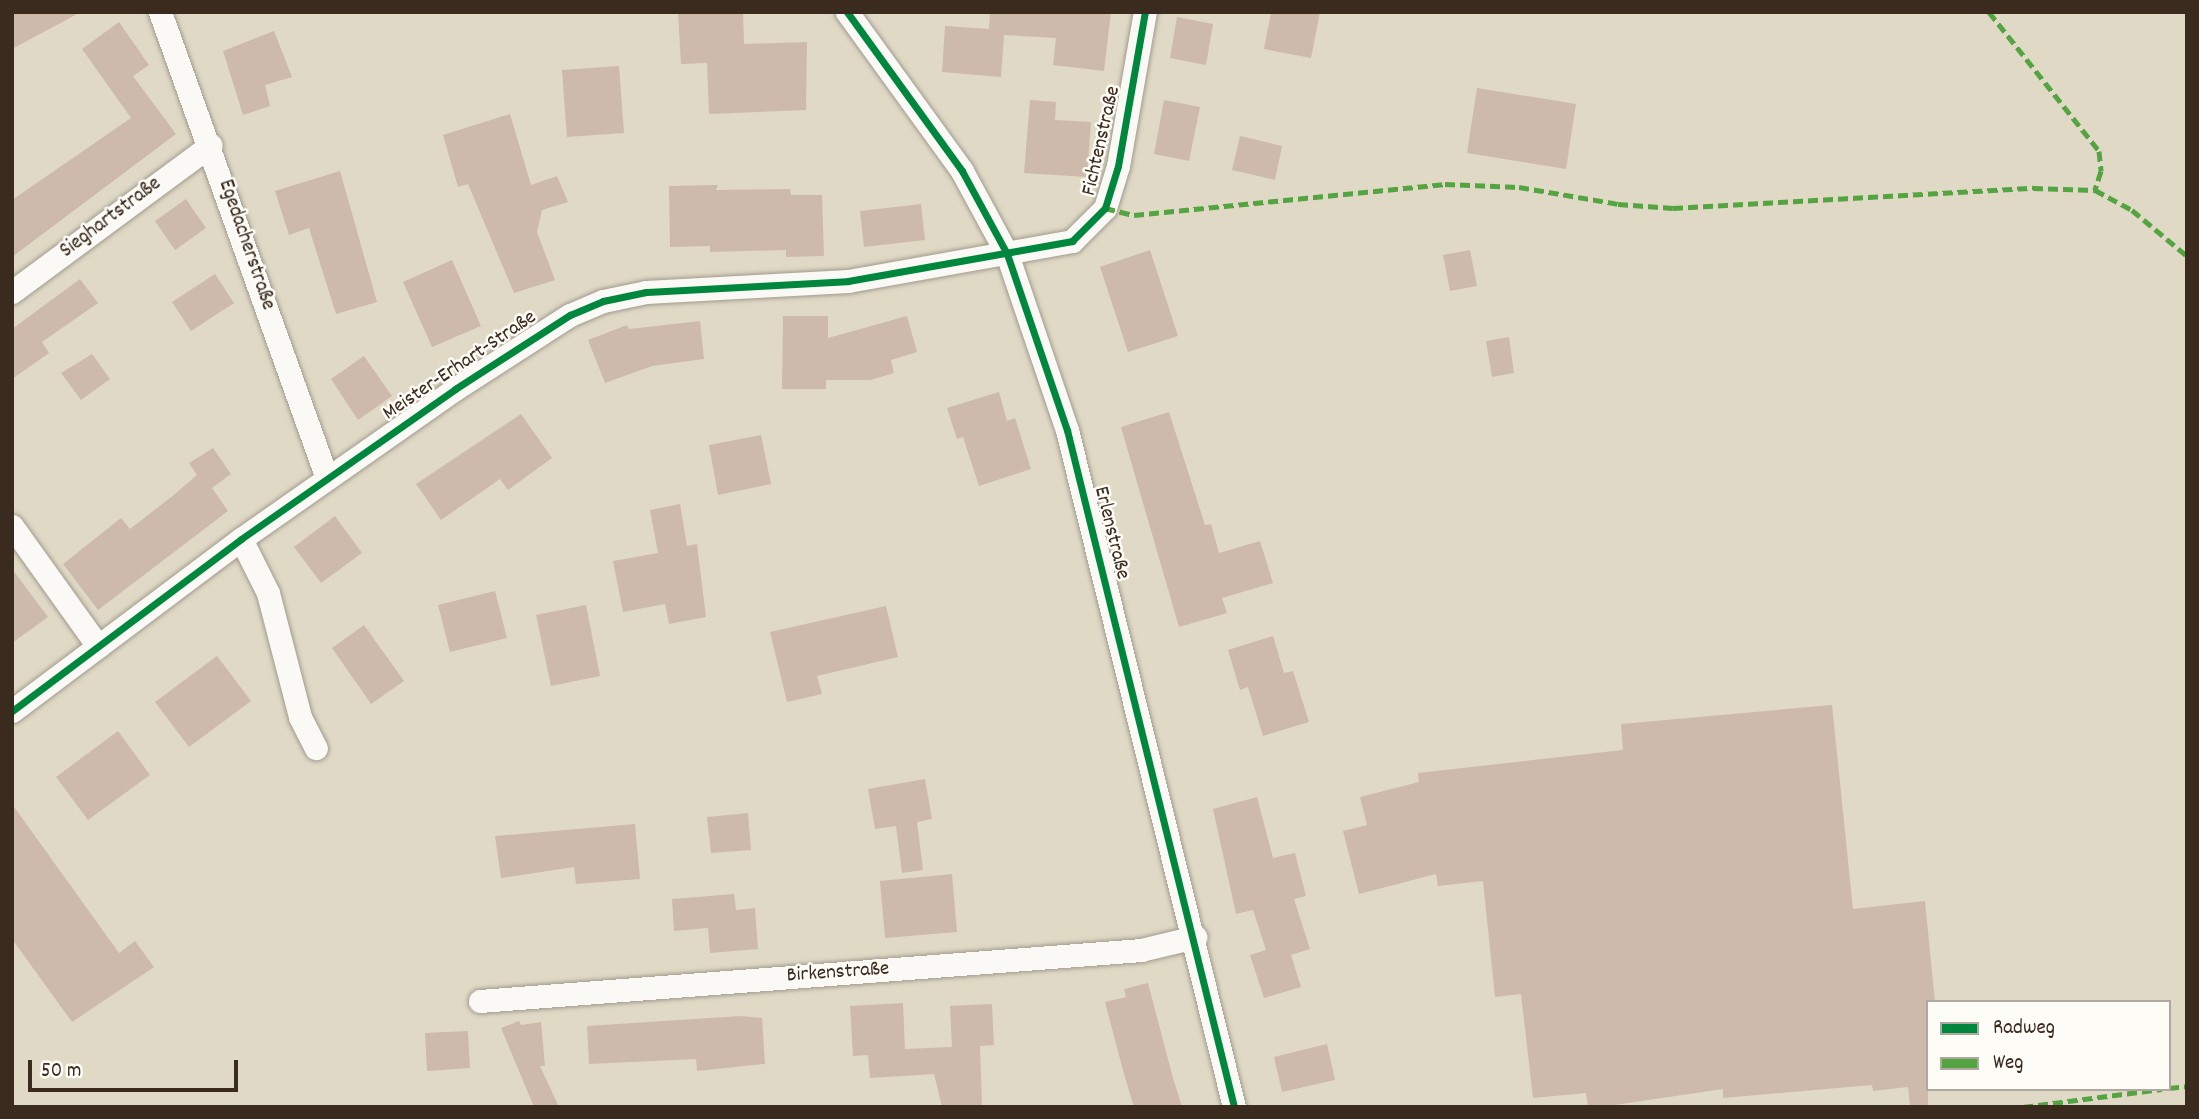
<!DOCTYPE html>
<html>
<head>
<meta charset="utf-8">
<style>
	body { margin:0 }
	#map { position:relative; width:2199px; height:1119px; overflow:hidden; background:#e0d9c6; font-family:Dekko,sans-serif }
	div>[style] { position:absolute }
	.building>* { inset:0; background:#cdbaaa }
	.roads { filter:drop-shadow(0 0 2px #a19b8e) drop-shadow(0 0 2px #a19b8e) }
	.street>* { height:23px; margin:-11.5px; padding:0 11.5px; transform-origin:11.5px; border-radius:11.5px; background:#faf9f6 }
	.quiet>* { height:5px; margin-top:-2.5px; transform-origin:0; background:repeating-linear-gradient(90deg,#54a441 0 10px,transparent 0 15px) }
	.cycleway>* { height:7px; margin:-3.5px; padding:0 3.5px; transform-origin:3.5px; border-radius:3.5px; background:#00873e }
	span { translate:-50% -50%; white-space:nowrap; text-align:center; line-height:1.15; -webkit-text-stroke:5px #fdfcf7; paint-order:stroke }
	.street-label { font-size:21px; color:#3b2a1e }
	.frame { position:absolute; inset:0; border:14px solid #3b2a1e; pointer-events:none }
	.legend { position:absolute; left:1926px; top:1000px; width:245px; height:91px; box-sizing:border-box; background:#fdfcf7; border:2px solid #afa8a0; margin:0; padding:9px 12px; list-style:none; font-size:21px; color:#3b2a1e }
	.legend li { display:flex; align-items:center; gap:14px; height:35px }
	.legend b { width:35px; border:2px solid #afa8a0 }
	.scale { position:absolute; left:28px; top:1060px; width:210px; height:32px; box-sizing:border-box; border:4px solid #3b2a1e; border-top:0; padding-left:9px; font-size:21px; line-height:24px; white-space:nowrap; color:#3b2a1e; -webkit-text-stroke:5px #fdfcf7; paint-order:stroke }
</style>
</head>
<body>
<div id="map">
	<div class="building">
		<i style="clip-path:polygon(12px 12px,81px 12px,12px 49px)"></i>
		<i style="clip-path:polygon(678px 12px,743px 12px,744px 44px,807px 42px,806px 110px,709px 114px,707px 63px,681px 64px)"></i>
		<i style="clip-path:polygon(990px 12px,1111px 12px,1104px 71px,1053px 65px,1056px 38px,1004px 35px,1001px 77px,942px 72px,945px 26px,989px 29px)"></i>
		<i style="clip-path:polygon(1271px 12px,1320px 12px,1311px 58px,1264px 49px)"></i>
		<i style="clip-path:polygon(1177px 17px,1213px 24px,1206px 65px,1170px 58px)"></i>
		<i style="clip-path:polygon(119px 22px,149px 65px,133px 76px,176px 134px,12px 257px,12px 200px,131px 118px,82px 49px)"></i>
		<i style="clip-path:polygon(274px 31px,292px 77px,265px 85px,270px 106px,243px 115px,223px 51px)"></i>
		<i style="clip-path:polygon(619px 66px,624px 133px,567px 137px,562px 70px)"></i>
		<i style="clip-path:polygon(1477px 88px,1576px 104px,1566px 169px,1467px 153px)"></i>
		<i style="clip-path:polygon(1030px 100px,1056px 102px,1055px 120px,1091px 122px,1087px 177px,1024px 173px)"></i>
		<i style="clip-path:polygon(1164px 100px,1200px 107px,1189px 161px,1154px 154px)"></i>
		<i style="clip-path:polygon(510px 114px,531px 185px,557px 176px,568px 202px,542px 210px,537px 232px,555px 280px,514px 293px,468px 184px,458px 187px,443px 135px)"></i>
		<i style="clip-path:polygon(1240px 136px,1282px 146px,1275px 180px,1232px 170px)"></i>
		<i style="clip-path:polygon(340px 171px,377px 302px,336px 314px,309px 228px,289px 235px,275px 191px)"></i>
		<i style="clip-path:polygon(718px 185px,716px 190px,790px 189px,791px 195px,822px 195px,824px 256px,786px 257px,786px 250px,710px 252px,710px 246px,670px 247px,669px 186px)"></i>
		<i style="clip-path:polygon(186px 199px,206px 228px,175px 250px,155px 221px)"></i>
		<i style="clip-path:polygon(921px 204px,925px 240px,864px 247px,860px 211px)"></i>
		<i style="clip-path:polygon(1150px 250px,1178px 336px,1128px 352px,1100px 267px)"></i>
		<i style="clip-path:polygon(1470px 250px,1477px 286px,1450px 291px,1443px 255px)"></i>
		<i style="clip-path:polygon(452px 260px,481px 326px,432px 347px,403px 282px)"></i>
		<i style="clip-path:polygon(215px 274px,234px 303px,191px 331px,172px 302px)"></i>
		<i style="clip-path:polygon(80px 279px,98px 303px,42px 342px,49px 353px,12px 379px,12px 329px)"></i>
		<i style="clip-path:polygon(783px 316px,828px 316px,828px 338px,907px 316px,917px 352px,891px 360px,894px 373px,871px 380px,826px 380px,826px 389px,782px 389px)"></i>
		<i style="clip-path:polygon(700px 321px,704px 359px,652px 366px,605px 383px,588px 340px,627px 325px,629px 329px)"></i>
		<i style="clip-path:polygon(1509px 337px,1514px 373px,1492px 377px,1486px 341px)"></i>
		<i style="clip-path:polygon(92px 354px,110px 379px,81px 400px,61px 373px)"></i>
		<i style="clip-path:polygon(364px 356px,392px 396px,358px 420px,331px 379px)"></i>
		<i style="clip-path:polygon(999px 392px,1007px 421px,1015px 418px,1031px 469px,979px 486px,963px 437px,957px 439px,947px 408px)"></i>
		<i style="clip-path:polygon(1169px 412px,1205px 525px,1211px 524px,1219px 553px,1260px 541px,1273px 583px,1222px 598px,1227px 613px,1179px 627px,1121px 427px)"></i>
		<i style="clip-path:polygon(521px 414px,552px 458px,508px 490px,500px 479px,441px 520px,416px 484px)"></i>
		<i style="clip-path:polygon(761px 435px,771px 484px,718px 495px,709px 445px)"></i>
		<i style="clip-path:polygon(213px 448px,231px 474px,212px 488px,228px 511px,98px 610px,63px 564px,121px 518px,130px 529px,175px 494px,197px 475px,189px 463px)"></i>
		<i style="clip-path:polygon(680px 504px,687px 546px,697px 544px,706px 617px,669px 624px,665px 604px,623px 612px,613px 561px,658px 553px,650px 510px)"></i>
		<i style="clip-path:polygon(335px 516px,362px 553px,321px 583px,294px 547px)"></i>
		<i style="clip-path:polygon(12px 569px,48px 617px,12px 643px)"></i>
		<i style="clip-path:polygon(495px 591px,507px 638px,450px 652px,438px 605px)"></i>
		<i style="clip-path:polygon(586px 605px,600px 676px,551px 686px,536px 615px)"></i>
		<i style="clip-path:polygon(886px 606px,898px 657px,817px 676px,822px 694px,787px 702px,770px 632px)"></i>
		<i style="clip-path:polygon(364px 625px,404px 681px,371px 704px,332px 648px)"></i>
		<i style="clip-path:polygon(1273px 636px,1284px 673px,1293px 671px,1309px 722px,1263px 736px,1248px 687px,1240px 690px,1228px 650px)"></i>
		<i style="clip-path:polygon(217px 656px,251px 701px,189px 747px,155px 702px)"></i>
		<i style="clip-path:polygon(1832px 705px,1853px 909px,1925px 901px,1935px 1002px,1928px 1002px,1928px 1107px,1910px 1107px,1908px 1087px,1873px 1091px,1872px 1085px,1723px 1098px,1723px 1089px,1601px 1107px,1588px 1107px,1586px 1093px,1533px 1098px,1521px 994px,1495px 997px,1483px 881px,1438px 886px,1436px 874px,1359px 894px,1343px 831px,1367px 825px,1360px 797px,1419px 782px,1418px 773px,1623px 750px,1621px 724px)"></i>
		<i style="clip-path:polygon(118px 731px,150px 775px,88px 820px,56px 777px)"></i>
		<i style="clip-path:polygon(925px 779px,932px 819px,917px 822px,923px 870px,902px 873px,896px 826px,875px 829px,868px 789px)"></i>
		<i style="clip-path:polygon(1257px 797px,1273px 858px,1295px 853px,1306px 896px,1294px 899px,1310px 949px,1291px 955px,1301px 987px,1264px 998px,1250px 955px,1266px 950px,1253px 910px,1236px 914px,1213px 809px)"></i>
		<i style="clip-path:polygon(12px 804px,119px 953px,135px 941px,154px 967px,72px 1022px,12px 939px)"></i>
		<i style="clip-path:polygon(748px 813px,751px 850px,711px 853px,707px 817px)"></i>
		<i style="clip-path:polygon(635px 824px,640px 879px,576px 884px,574px 867px,501px 878px,495px 836px)"></i>
		<i style="clip-path:polygon(952px 874px,957px 932px,885px 938px,880px 881px)"></i>
		<i style="clip-path:polygon(734px 894px,736px 910px,755px 908px,758px 949px,710px 953px,708px 928px,674px 931px,672px 899px)"></i>
		<i style="clip-path:polygon(1148px 983px,1173px 1078px,1182px 1107px,1134px 1107px,1124px 1074px,1105px 1002px,1126px 997px,1124px 989px)"></i>
		<i style="clip-path:polygon(903px 1003px,905px 1049px,952px 1047px,950px 1006px,992px 1004px,994px 1045px,980px 1046px,982px 1107px,942px 1107px,934px 1074px,870px 1078px,868px 1055px,853px 1056px,850px 1006px)"></i>
		<i style="clip-path:polygon(740px 1016px,762px 1018px,765px 1064px,697px 1071px,696px 1059px,589px 1064px,587px 1026px)"></i>
		<i style="clip-path:polygon(519px 1021px,521px 1025px,541px 1022px,545px 1066px,540px 1066px,559px 1107px,534px 1107px,501px 1028px)"></i>
		<i style="clip-path:polygon(468px 1031px,470px 1068px,427px 1071px,425px 1033px)"></i>
		<i style="clip-path:polygon(1327px 1044px,1335px 1080px,1282px 1092px,1274px 1057px)"></i>
	</div>
	<div class="roads">
		<div class="street">
			<i style="left:160px;top:12px;width:495px;rotate:70.3deg"></i>
			<i style="left:847px;top:12px;width:196px;rotate:54.1deg"></i>
			<i style="left:962px;top:171px;width:94px;rotate:61.5deg"></i>
			<i style="left:1007px;top:254px;width:186px;rotate:71.2deg"></i>
			<i style="left:1067px;top:430px;width:697px;rotate:76.14deg"></i>
			<i style="left:12px;top:292px;width:247px;rotate:-36.5deg"></i>
			<i style="left:12px;top:526px;width:148px;rotate:54.4deg"></i>
			<i style="left:241px;top:539px;width:60px;rotate:63.4deg"></i>
			<i style="left:268px;top:593px;width:128px;rotate:75.5deg"></i>
			<i style="left:300px;top:717px;width:35px;rotate:63deg"></i>
			<i style="left:12px;top:711px;width:286px;rotate:-36.9deg"></i>
			<i style="left:241px;top:539px;width:261px;rotate:-35deg"></i>
			<i style="left:455px;top:389px;width:137px;rotate:-32.8deg"></i>
			<i style="left:570px;top:315px;width:36px;rotate:-23deg"></i>
			<i style="left:603px;top:301px;width:44px;rotate:-11.8deg"></i>
			<i style="left:646px;top:292px;width:202px;rotate:-3.1deg"></i>
			<i style="left:848px;top:281px;width:228px;rotate:-10.1deg"></i>
			<i style="left:1072px;top:241px;width:47px;rotate:-45deg"></i>
			<i style="left:1105px;top:208px;width:44px;rotate:-72.8deg"></i>
			<i style="left:1118px;top:166px;width:156px;rotate:-80.1deg"></i>
			<i style="left:480px;top:1001px;width:663px;rotate:-4.41deg"></i>
			<i style="left:1141px;top:950px;width:56px;rotate:-13.5deg"></i>
		</div>
	</div>
	<div class="quiet">
		<i style="left:1989px;top:12px;width:177px;rotate:51.6deg"></i>
		<i style="left:2099px;top:151px;width:20px;rotate:84deg"></i>
		<i style="left:2101px;top:171px;width:20px;rotate:108deg"></i>
		<i style="left:1105px;top:208px;width:30px;rotate:14deg"></i>
		<i style="left:1134px;top:215px;width:313px;rotate:-5.7deg"></i>
		<i style="left:1445px;top:184px;width:74px;rotate:2.3deg"></i>
		<i style="left:1519px;top:187px;width:100px;rotate:9.7deg"></i>
		<i style="left:1618px;top:204px;width:55px;rotate:4.2deg"></i>
		<i style="left:1673px;top:208px;width:361px;rotate:-3.2deg"></i>
		<i style="left:2033px;top:188px;width:62px;rotate:1.8deg"></i>
		<i style="left:2095px;top:190px;width:42px;rotate:28.4deg"></i>
		<i style="left:2132px;top:210px;width:72px;rotate:39.9deg"></i>
		<i style="left:2169px;top:1088px;width:18px;rotate:-6deg"></i>
		<i style="left:2023px;top:1107px;width:140px;rotate:-7.4deg"></i>
	</div>
	<div class="cycleway">
		<i style="left:847px;top:12px;width:196px;rotate:54.1deg"></i>
		<i style="left:962px;top:171px;width:94px;rotate:61.5deg"></i>
		<i style="left:1007px;top:254px;width:186px;rotate:71.2deg"></i>
		<i style="left:1067px;top:430px;width:697px;rotate:76.14deg"></i>
		<i style="left:12px;top:711px;width:286px;rotate:-36.9deg"></i>
		<i style="left:241px;top:539px;width:261px;rotate:-35deg"></i>
		<i style="left:455px;top:389px;width:137px;rotate:-32.8deg"></i>
		<i style="left:570px;top:315px;width:36px;rotate:-23deg"></i>
		<i style="left:603px;top:301px;width:44px;rotate:-11.8deg"></i>
		<i style="left:646px;top:292px;width:202px;rotate:-3.1deg"></i>
		<i style="left:848px;top:281px;width:228px;rotate:-10.1deg"></i>
		<i style="left:1072px;top:241px;width:47px;rotate:-45deg"></i>
		<i style="left:1105px;top:208px;width:44px;rotate:-72.8deg"></i>
		<i style="left:1118px;top:166px;width:156px;rotate:-80.1deg"></i>
	</div>
	<div class="street-label">
		<span style="left:1102px;top:141px;rotate:-77deg">Fichtenstraße</span>
		<span style="left:111px;top:218px;rotate:-37deg">Sieghartstraße</span>
		<span style="left:246px;top:245px;rotate:71deg">Egedacherstraße</span>
		<span style="left:460px;top:366px;rotate:-34deg">Meister-Erhart-Straße</span>
		<span style="left:1111px;top:533px;rotate:76deg">Erlenstraße</span>
		<span style="left:838px;top:973px;rotate:-4deg">Birkenstraße</span>
	</div>
	<div class="frame"></div>
	<ul class="legend">
	<li><b style="height:9px;background:#00873e"></b>Radweg</li>
	<li><b style="height:9px;background:#54a441"></b>Weg</li>
	</ul>
	<div class="scale">50 m</div>
</div>
</body>
</html>
